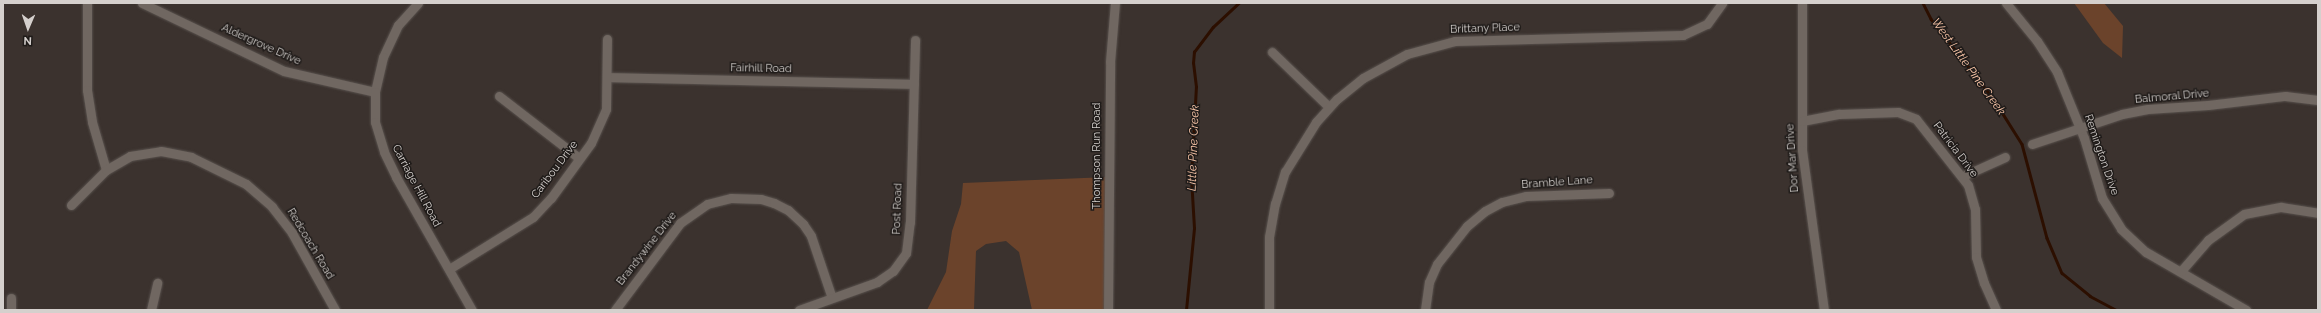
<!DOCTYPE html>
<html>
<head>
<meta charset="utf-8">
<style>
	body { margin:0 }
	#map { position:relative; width:2321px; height:313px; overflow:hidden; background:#3b322e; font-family:Raleway,sans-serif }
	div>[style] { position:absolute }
	.green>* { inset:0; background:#6b432b }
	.stream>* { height:2.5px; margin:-1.25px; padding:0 1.25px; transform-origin:1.25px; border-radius:1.25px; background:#2c0f00 }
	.roads { filter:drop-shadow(0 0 1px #58514d) drop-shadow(0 0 1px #58514d) }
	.minor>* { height:9px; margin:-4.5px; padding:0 4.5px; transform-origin:4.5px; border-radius:4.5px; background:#706761 }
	span { translate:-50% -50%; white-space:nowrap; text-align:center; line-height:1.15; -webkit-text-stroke:3px #1f1b19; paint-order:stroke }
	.street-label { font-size:11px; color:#d5d0cd }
	.water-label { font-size:12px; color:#fec9ab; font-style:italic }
	.frame { position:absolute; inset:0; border:4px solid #d5d0cd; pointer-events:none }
	.north { position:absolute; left:8px; top:8px; width:40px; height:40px; -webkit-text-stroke:3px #1f1b19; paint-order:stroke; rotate:182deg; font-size:11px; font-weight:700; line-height:16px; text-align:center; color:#d5d0cd }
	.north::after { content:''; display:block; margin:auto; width:14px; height:18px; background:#d5d0cd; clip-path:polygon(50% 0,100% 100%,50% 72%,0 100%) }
</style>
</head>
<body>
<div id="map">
	<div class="green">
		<i style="clip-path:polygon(2074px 3px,2104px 3px,2123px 26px,2122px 58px,2103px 43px)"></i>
		<i style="clip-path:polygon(1109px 177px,1108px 310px,1032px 310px,1019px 252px,1006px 241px,986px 244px,976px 251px,974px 310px,927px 310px,946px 272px,952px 231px,961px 204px,963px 183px)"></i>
	</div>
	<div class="stream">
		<i style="left:1923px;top:3px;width:18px;rotate:63deg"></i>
		<i style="left:1931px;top:19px;width:100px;rotate:51.9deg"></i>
		<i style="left:1993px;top:98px;width:54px;rotate:57.8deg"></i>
		<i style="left:2022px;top:144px;width:97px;rotate:75.1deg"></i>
		<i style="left:2047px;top:238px;width:38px;rotate:67deg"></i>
		<i style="left:2062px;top:273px;width:36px;rotate:39deg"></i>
		<i style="left:2090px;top:296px;width:30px;rotate:28deg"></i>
		<i style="left:1186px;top:310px;width:82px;rotate:-84.4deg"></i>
		<i style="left:1194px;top:228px;width:50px;rotate:-93.4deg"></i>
		<i style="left:1191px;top:178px;width:91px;rotate:-86.9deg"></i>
		<i style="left:1196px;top:87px;width:24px;rotate:-97deg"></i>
		<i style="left:1193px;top:63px;width:11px;rotate:-85deg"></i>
		<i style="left:1194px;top:52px;width:31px;rotate:-53deg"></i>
		<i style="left:1213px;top:27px;width:35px;rotate:-43deg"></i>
	</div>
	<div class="roads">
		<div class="minor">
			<i style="left:87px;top:3px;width:87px;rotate:90deg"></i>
			<i style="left:87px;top:90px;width:32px;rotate:81deg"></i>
			<i style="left:92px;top:122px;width:50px;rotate:73.7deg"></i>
			<i style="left:142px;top:3px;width:157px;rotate:25.6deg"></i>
			<i style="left:284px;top:71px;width:93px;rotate:13deg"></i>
			<i style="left:418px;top:3px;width:30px;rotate:132deg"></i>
			<i style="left:398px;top:25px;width:35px;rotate:115deg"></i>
			<i style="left:383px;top:57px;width:36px;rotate:103deg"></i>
			<i style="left:375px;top:92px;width:30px;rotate:90deg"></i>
			<i style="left:375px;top:122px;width:31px;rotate:73deg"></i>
			<i style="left:384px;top:152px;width:28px;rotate:64deg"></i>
			<i style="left:396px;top:177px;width:153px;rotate:60.3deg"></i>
			<i style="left:1802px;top:3px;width:147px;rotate:90deg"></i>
			<i style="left:1802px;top:150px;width:162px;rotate:82.2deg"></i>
			<i style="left:2006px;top:3px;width:49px;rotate:50.8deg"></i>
			<i style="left:2037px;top:41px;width:37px;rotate:57deg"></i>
			<i style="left:2057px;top:72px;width:71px;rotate:67.8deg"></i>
			<i style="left:2084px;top:138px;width:63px;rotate:73.3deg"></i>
			<i style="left:2102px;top:198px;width:36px;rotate:58deg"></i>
			<i style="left:2121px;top:229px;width:34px;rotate:43deg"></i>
			<i style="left:2146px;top:252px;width:116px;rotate:30.1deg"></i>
			<i style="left:1272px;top:52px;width:79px;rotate:44deg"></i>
			<i style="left:608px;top:77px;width:306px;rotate:1.3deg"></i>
			<i style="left:499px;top:96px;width:101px;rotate:37.8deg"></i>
			<i style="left:1802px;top:121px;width:38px;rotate:-11deg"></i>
			<i style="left:1839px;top:114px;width:59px;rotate:-1.9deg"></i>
			<i style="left:1898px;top:112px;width:19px;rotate:21deg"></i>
			<i style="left:1916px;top:119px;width:84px;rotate:51.8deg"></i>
			<i style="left:1968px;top:185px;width:25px;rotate:74deg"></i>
			<i style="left:1975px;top:209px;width:48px;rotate:88.8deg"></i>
			<i style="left:1976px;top:257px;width:27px;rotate:73deg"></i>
			<i style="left:1984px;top:283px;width:30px;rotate:66deg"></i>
			<i style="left:2032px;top:144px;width:95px;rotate:-18.4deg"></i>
			<i style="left:2122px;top:114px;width:26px;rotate:-11deg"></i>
			<i style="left:2148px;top:109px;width:60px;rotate:-3.8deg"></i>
			<i style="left:2208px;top:105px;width:78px;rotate:-6.7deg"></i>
			<i style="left:2285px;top:96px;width:33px;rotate:7deg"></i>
			<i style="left:1963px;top:176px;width:46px;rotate:-24.3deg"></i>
			<i style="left:71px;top:205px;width:49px;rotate:-45deg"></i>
			<i style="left:106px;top:170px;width:28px;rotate:-30deg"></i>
			<i style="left:130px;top:156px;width:31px;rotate:-9deg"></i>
			<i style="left:161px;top:151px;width:31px;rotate:11deg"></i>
			<i style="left:191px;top:157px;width:61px;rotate:26.1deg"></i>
			<i style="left:246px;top:184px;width:35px;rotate:41deg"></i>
			<i style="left:272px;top:207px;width:33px;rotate:52deg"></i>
			<i style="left:292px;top:233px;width:88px;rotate:60.8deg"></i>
			<i style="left:449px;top:269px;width:99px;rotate:-31.8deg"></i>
			<i style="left:533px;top:217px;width:26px;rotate:-47deg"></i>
			<i style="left:551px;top:198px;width:68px;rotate:-54deg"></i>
			<i style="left:591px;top:143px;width:37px;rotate:-66deg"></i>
			<i style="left:606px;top:109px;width:70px;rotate:-89.2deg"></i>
			<i style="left:2181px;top:271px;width:41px;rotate:-48.9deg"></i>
			<i style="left:2208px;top:240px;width:44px;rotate:-35.8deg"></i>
			<i style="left:2244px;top:214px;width:38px;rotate:-11deg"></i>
			<i style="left:2281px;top:207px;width:37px;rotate:9deg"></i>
			<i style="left:11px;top:298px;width:12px;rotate:90deg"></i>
			<i style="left:151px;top:310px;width:28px;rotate:-77deg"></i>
			<i style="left:615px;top:310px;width:109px;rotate:-53.2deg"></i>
			<i style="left:680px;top:223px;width:33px;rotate:-35deg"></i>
			<i style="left:707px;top:204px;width:25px;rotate:-14deg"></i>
			<i style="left:731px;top:198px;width:30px;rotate:2deg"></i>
			<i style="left:761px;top:199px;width:14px;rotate:17deg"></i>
			<i style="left:774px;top:203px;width:16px;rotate:27deg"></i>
			<i style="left:788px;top:210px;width:21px;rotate:43deg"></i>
			<i style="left:803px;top:224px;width:14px;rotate:56deg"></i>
			<i style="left:811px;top:236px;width:65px;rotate:71.3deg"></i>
			<i style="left:799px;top:310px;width:83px;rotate:-19.7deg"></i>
			<i style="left:877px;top:282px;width:19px;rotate:-35deg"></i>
			<i style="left:893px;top:271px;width:22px;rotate:-54deg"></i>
			<i style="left:906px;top:253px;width:31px;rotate:-83deg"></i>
			<i style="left:910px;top:222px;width:182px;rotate:-88.4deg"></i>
			<i style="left:1108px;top:310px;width:248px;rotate:-89.5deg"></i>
			<i style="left:1110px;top:62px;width:59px;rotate:-85.2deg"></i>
			<i style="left:1269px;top:310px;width:73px;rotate:-90deg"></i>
			<i style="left:1269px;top:237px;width:34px;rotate:-80deg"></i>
			<i style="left:1275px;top:204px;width:34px;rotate:-73deg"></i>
			<i style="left:1285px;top:172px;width:59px;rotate:-58.2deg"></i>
			<i style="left:1316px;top:122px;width:31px;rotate:-48deg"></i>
			<i style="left:1337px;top:99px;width:33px;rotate:-39deg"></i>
			<i style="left:1363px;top:78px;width:50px;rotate:-28.6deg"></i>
			<i style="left:1407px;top:54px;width:50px;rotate:-15.2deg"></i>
			<i style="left:1455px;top:41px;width:228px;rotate:-1.5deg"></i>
			<i style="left:1683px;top:35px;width:26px;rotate:-25deg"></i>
			<i style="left:1707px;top:24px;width:26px;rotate:-54deg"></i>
			<i style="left:1425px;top:310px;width:28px;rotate:-82deg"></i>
			<i style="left:1429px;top:282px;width:20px;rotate:-66deg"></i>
			<i style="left:1437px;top:264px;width:48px;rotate:-51.7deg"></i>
			<i style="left:1467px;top:226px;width:23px;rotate:-40deg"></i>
			<i style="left:1485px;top:211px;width:19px;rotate:-28deg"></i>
			<i style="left:1502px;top:202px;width:25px;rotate:-14deg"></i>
			<i style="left:1526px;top:196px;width:83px;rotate:-2.1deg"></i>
		</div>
	</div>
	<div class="street-label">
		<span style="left:1485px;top:29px;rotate:-2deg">Brittany Place</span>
		<span style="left:261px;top:45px;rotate:24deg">Aldergrove Drive</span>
		<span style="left:761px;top:69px;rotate:1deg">Fairhill Road</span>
		<span style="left:2172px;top:97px;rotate:-5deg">Balmoral Drive</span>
		<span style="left:1955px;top:150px;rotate:53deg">Patricia Drive</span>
		<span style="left:2101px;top:155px;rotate:71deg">Remington Drive</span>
		<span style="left:1097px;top:156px;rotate:-90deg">Thompson Run Road</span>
		<span style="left:1793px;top:158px;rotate:-94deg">Dor Mar Drive</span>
		<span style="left:555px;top:170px;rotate:-53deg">Caribou Drive</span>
		<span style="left:1557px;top:183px;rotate:-4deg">Bramble Lane</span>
		<span style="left:416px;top:186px;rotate:62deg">Carriage Hill Road</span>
		<span style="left:898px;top:209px;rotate:-88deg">Post Road</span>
		<span style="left:310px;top:244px;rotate:59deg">Redcoach Road</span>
		<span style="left:647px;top:249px;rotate:-52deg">Brandywine Drive</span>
	</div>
	<div class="water-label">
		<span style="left:1968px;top:67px;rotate:54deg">West Little Pine Creek</span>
		<span style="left:1194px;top:148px;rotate:-88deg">Little Pine Creek</span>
	</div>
	<div class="frame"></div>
	<div class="north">N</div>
</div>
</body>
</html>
